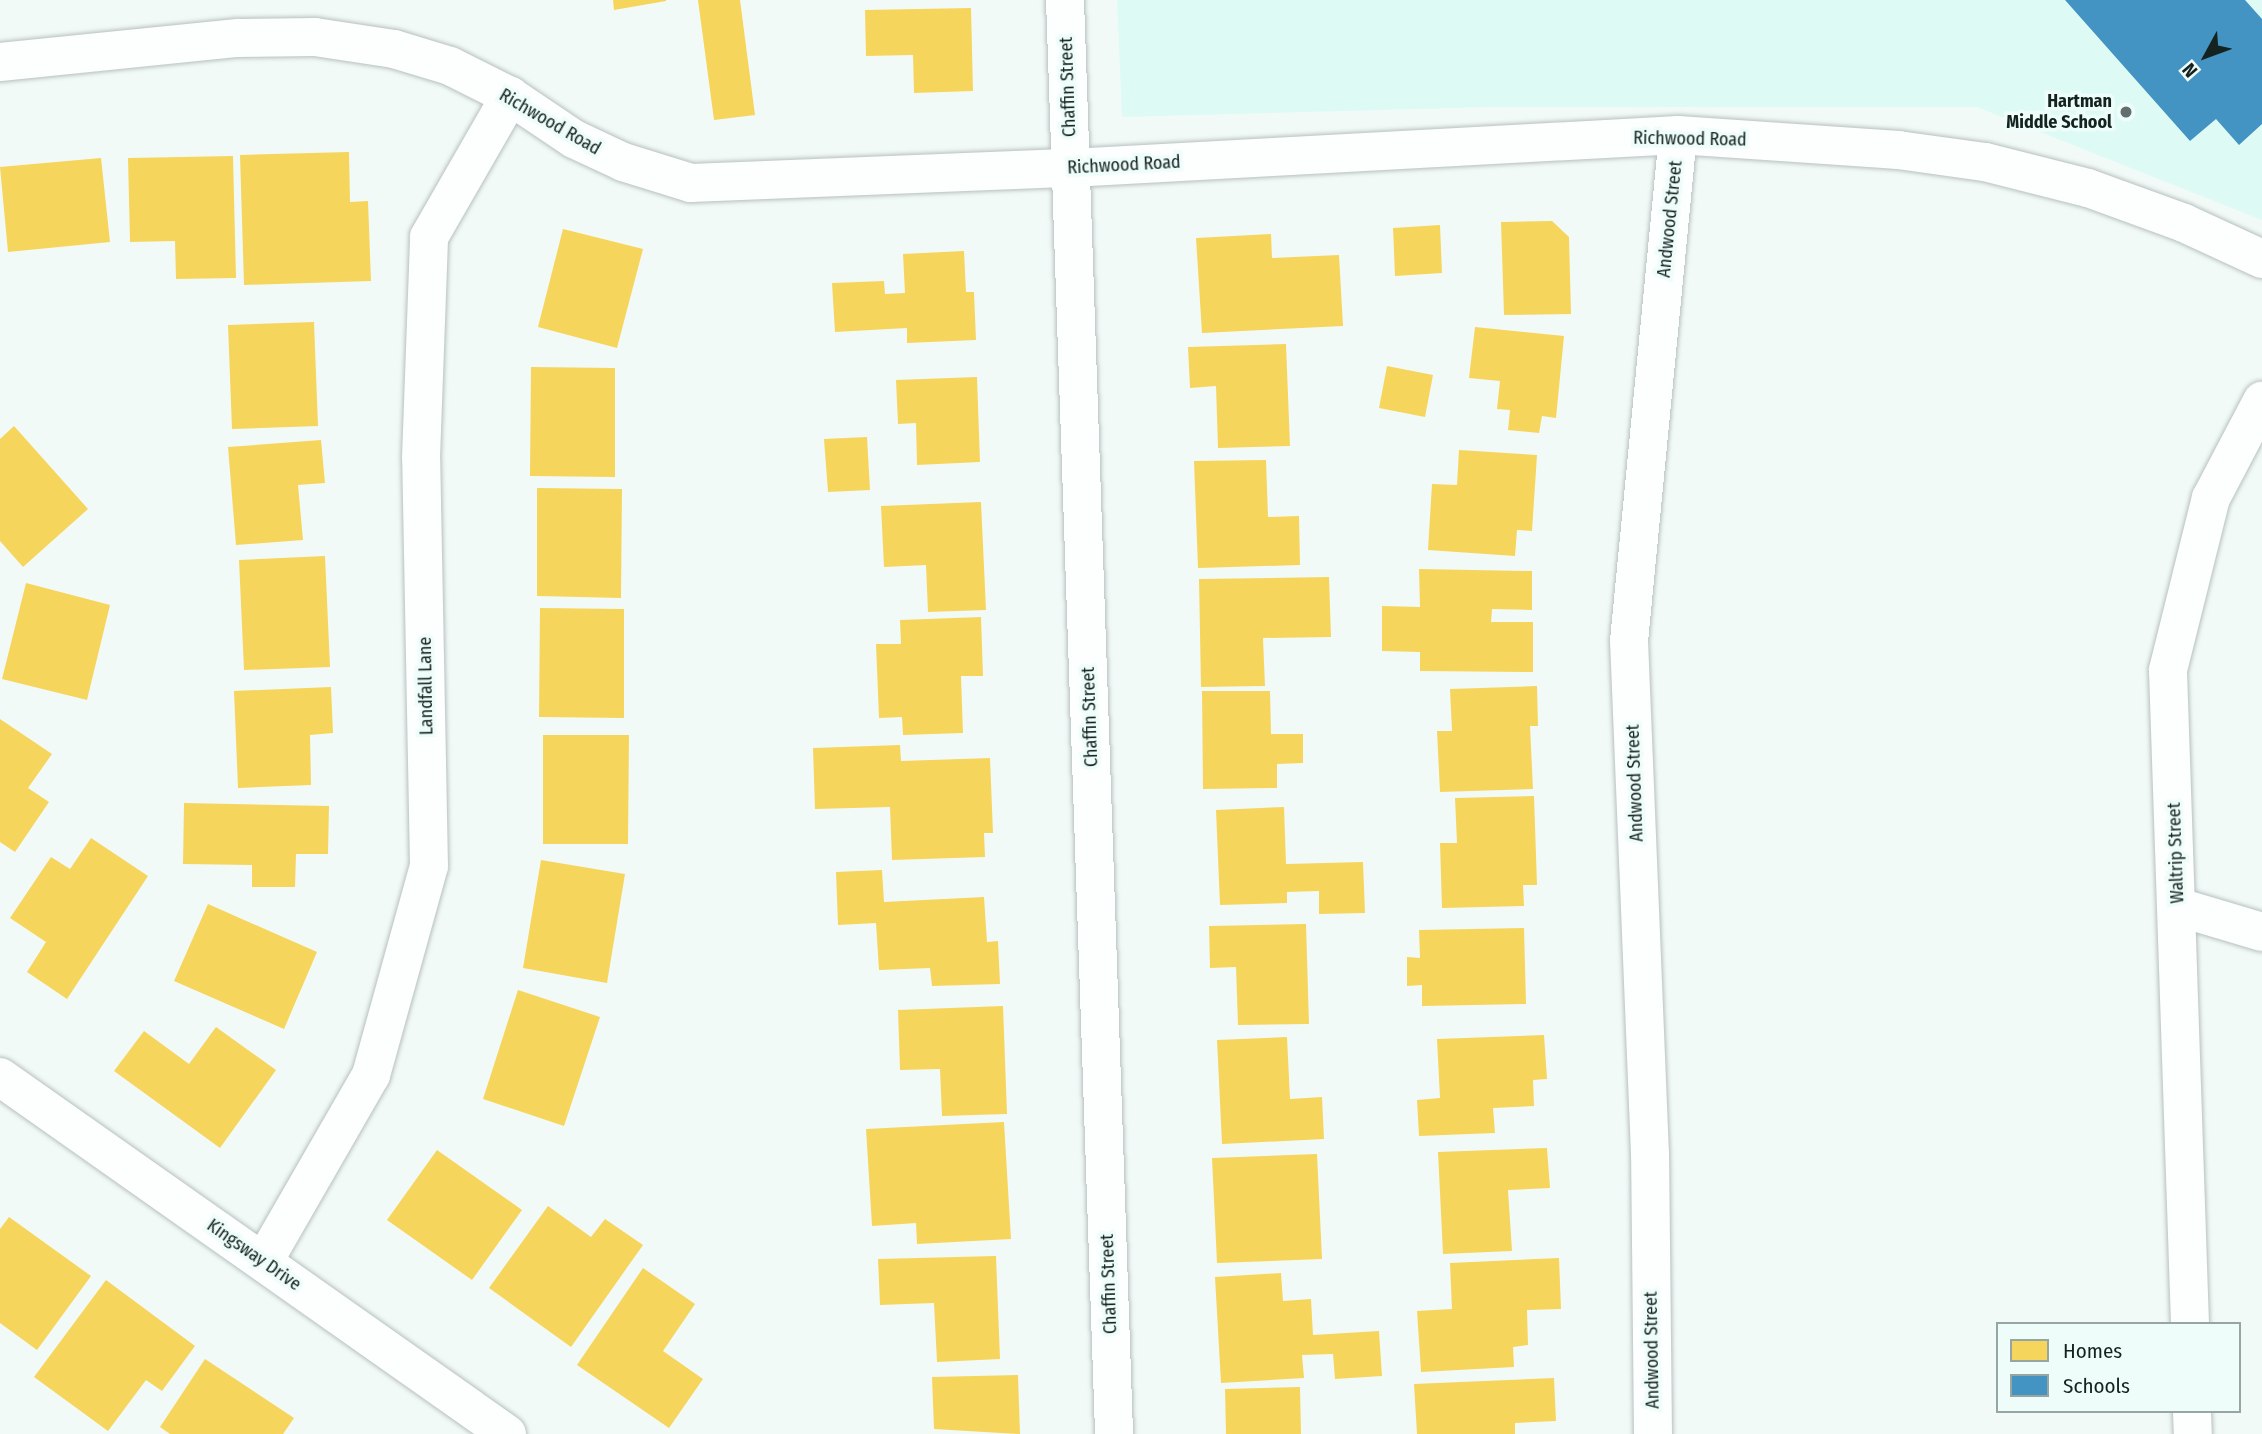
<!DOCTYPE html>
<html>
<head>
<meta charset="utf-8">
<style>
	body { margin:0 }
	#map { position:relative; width:2262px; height:1434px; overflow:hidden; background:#f2faf8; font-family:"Fira Sans Condensed",sans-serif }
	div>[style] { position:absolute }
	.built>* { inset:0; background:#ddfbf4 }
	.homes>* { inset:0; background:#f6d55c }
	.schools>* { inset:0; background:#4393c3 }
	.roads { filter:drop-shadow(0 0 2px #b7c1bf) drop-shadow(0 0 2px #b7c1bf) }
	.minor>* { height:38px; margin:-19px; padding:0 19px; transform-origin:19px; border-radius:19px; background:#fdfefe }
	.tertiary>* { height:38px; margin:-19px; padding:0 19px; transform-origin:19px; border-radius:19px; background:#fdfefe }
	.dots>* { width:19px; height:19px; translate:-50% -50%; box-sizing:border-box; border:4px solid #eefdfa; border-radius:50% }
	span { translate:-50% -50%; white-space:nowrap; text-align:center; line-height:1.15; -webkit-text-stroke:7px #eefdfa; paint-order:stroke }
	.street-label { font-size:18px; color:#152320 }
	.poi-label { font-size:18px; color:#152320; font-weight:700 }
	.right { translate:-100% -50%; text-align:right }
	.legend { position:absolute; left:1996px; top:1322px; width:245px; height:91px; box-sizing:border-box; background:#eefdfa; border:2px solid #97a6a3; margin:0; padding:9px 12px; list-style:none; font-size:21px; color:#152320 }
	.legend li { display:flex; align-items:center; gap:14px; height:35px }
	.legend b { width:35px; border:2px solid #97a6a3 }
	.north { position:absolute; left:2171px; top:21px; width:70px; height:70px; -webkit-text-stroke:5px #eefdfa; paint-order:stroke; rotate:229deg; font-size:19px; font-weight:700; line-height:28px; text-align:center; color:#152320 }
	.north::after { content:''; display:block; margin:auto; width:24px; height:32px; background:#152320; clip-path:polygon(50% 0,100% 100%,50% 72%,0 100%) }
</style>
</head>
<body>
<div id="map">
	<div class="built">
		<i style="clip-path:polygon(1117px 0,2262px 0,2262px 220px,1977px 107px,1490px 107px,1122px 117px)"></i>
	</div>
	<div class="homes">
		<i style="clip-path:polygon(613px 0,666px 0,666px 1px,614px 10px)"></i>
		<i style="clip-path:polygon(698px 0,740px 0,755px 115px,714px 120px)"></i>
		<i style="clip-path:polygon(971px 8px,973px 91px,914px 93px,913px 55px,866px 56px,865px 10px)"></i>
		<i style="clip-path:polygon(349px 152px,350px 202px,368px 201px,371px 281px,244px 285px,240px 155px)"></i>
		<i style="clip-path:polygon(233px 156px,236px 278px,176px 279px,175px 241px,130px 242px,128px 158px)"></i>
		<i style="clip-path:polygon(101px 158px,110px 242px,8px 252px,0 167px)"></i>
		<i style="clip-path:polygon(1552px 221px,1569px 237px,1571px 314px,1504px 315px,1501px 222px)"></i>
		<i style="clip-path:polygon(1440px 225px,1442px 273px,1395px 276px,1393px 228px)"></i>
		<i style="clip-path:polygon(563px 229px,643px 249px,617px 348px,538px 327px)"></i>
		<i style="clip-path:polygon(1271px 234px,1272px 258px,1339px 255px,1343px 326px,1202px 333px,1196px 238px)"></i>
		<i style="clip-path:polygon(964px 251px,966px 292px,974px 292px,976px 340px,907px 343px,907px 328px,835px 332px,832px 283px,884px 281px,885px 294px,905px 293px,903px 254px)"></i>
		<i style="clip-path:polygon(314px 322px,318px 426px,232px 429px,228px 325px)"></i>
		<i style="clip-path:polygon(1475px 327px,1564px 336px,1556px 418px,1542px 416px,1539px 433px,1508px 430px,1510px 410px,1497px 409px,1500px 381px,1469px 378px)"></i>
		<i style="clip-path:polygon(1286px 344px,1290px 446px,1218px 448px,1216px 386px,1190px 388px,1188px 347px)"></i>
		<i style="clip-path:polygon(1387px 366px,1433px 375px,1425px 417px,1379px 408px)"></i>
		<i style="clip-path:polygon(531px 367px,615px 368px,615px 477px,530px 476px)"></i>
		<i style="clip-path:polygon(977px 377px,980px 462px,917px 465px,916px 423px,898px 424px,896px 380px)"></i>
		<i style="clip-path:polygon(14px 426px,88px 509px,23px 567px,0 541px,0 439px)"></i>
		<i style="clip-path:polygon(867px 437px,870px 490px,828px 492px,824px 439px)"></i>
		<i style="clip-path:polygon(321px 440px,325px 483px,298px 485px,303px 540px,236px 545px,228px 447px)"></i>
		<i style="clip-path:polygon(1459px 450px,1537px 455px,1532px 531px,1517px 530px,1515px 556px,1428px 550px,1432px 484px,1457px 485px)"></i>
		<i style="clip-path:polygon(1266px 460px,1268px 517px,1299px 516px,1300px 565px,1198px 568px,1194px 461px)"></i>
		<i style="clip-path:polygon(537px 488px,622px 489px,621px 598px,537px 596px)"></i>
		<i style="clip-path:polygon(981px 502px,986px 610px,928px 612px,926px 565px,884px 567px,881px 506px)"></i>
		<i style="clip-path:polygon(325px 556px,330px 667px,244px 670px,239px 560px)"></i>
		<i style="clip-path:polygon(1419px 569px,1532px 571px,1532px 610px,1492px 609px,1491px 622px,1533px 622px,1533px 672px,1420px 671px,1420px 652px,1382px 651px,1382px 606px,1420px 607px)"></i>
		<i style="clip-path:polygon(1329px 577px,1331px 637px,1263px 638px,1265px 686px,1201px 687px,1199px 579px)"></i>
		<i style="clip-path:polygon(26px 583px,110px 605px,87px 700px,2px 679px)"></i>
		<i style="clip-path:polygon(540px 608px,624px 609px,624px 718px,539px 717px)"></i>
		<i style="clip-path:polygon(981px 617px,983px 676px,961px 676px,963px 733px,903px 735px,902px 717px,879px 718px,876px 644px,901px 644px,900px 620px)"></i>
		<i style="clip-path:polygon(1537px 686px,1538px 726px,1530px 726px,1533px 789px,1440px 792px,1437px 731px,1452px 731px,1450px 689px)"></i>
		<i style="clip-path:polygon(331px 687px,333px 733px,310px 735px,311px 785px,238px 788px,234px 691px)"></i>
		<i style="clip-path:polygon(1202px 691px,1270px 691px,1271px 734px,1303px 734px,1303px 763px,1277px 764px,1277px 788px,1203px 789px)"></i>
		<i style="clip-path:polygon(0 719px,52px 754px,28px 788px,49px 802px,15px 852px,0 842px)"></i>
		<i style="clip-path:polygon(543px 735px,629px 735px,628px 844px,543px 844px)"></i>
		<i style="clip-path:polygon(900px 745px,901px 761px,990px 758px,993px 833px,984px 833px,985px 857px,892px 860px,890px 807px,815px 809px,813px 748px)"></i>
		<i style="clip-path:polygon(1534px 796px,1537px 885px,1523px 885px,1524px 906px,1442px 908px,1440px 843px,1457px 843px,1455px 798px)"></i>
		<i style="clip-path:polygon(184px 803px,329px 806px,328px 854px,296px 854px,295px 887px,252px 887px,252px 865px,183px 864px)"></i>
		<i style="clip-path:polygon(1284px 807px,1286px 864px,1363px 862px,1365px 913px,1319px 914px,1319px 891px,1287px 892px,1287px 903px,1220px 905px,1216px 810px)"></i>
		<i style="clip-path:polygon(91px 838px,148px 876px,67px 999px,27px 972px,46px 942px,10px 918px,51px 857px,70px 869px)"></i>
		<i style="clip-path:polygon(541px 860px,625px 874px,607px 983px,523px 968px)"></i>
		<i style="clip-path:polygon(882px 870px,884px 902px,984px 897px,987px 942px,998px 941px,1000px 984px,932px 986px,930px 968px,879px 970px,876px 923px,838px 925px,836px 872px)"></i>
		<i style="clip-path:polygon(208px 904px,317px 952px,284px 1029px,174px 981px)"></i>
		<i style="clip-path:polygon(1306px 924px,1309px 1024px,1238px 1025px,1236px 967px,1210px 968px,1209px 926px)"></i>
		<i style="clip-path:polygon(1524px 928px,1526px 1004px,1422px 1006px,1422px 985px,1407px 986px,1407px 957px,1420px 958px,1419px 930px)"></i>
		<i style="clip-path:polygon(518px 990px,600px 1017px,564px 1126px,483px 1099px)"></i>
		<i style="clip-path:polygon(1003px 1006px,1007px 1114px,942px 1116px,940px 1069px,900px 1070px,898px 1010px)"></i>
		<i style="clip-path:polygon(216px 1027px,276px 1070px,220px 1148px,114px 1071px,144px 1031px,189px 1064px)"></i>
		<i style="clip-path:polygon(1544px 1035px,1547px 1079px,1533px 1080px,1534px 1106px,1493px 1108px,1495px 1133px,1419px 1136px,1417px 1100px,1440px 1098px,1437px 1039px)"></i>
		<i style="clip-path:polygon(1287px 1037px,1290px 1099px,1322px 1097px,1324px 1139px,1222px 1144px,1217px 1040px)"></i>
		<i style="clip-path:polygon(1004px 1122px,1011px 1239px,917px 1244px,916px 1223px,872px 1226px,866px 1129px)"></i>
		<i style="clip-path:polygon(1547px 1148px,1550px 1188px,1508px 1190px,1512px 1251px,1443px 1254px,1438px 1152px)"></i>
		<i style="clip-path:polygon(437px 1150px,522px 1210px,472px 1280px,387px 1220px)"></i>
		<i style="clip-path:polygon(1317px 1154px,1322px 1259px,1217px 1263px,1212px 1158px)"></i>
		<i style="clip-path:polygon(548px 1206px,591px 1237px,605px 1219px,643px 1245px,571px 1347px,489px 1288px)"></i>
		<i style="clip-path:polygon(9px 1217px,91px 1276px,37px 1350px,0 1323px,0 1229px)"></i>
		<i style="clip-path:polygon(996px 1256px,1000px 1359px,937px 1362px,934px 1303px,880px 1305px,878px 1259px)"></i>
		<i style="clip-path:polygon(1559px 1258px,1561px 1309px,1527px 1310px,1528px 1345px,1513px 1347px,1514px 1367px,1421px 1372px,1417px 1311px,1452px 1309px,1450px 1263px)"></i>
		<i style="clip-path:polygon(643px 1268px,695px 1304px,663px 1351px,703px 1379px,669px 1428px,577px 1365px)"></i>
		<i style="clip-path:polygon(1281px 1273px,1283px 1301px,1311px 1299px,1313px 1335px,1379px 1331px,1382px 1376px,1335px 1379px,1333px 1354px,1302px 1355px,1304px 1378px,1221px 1383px,1215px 1277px)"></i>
		<i style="clip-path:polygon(106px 1280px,195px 1346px,162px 1391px,146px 1380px,108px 1431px,34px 1377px)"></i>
		<i style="clip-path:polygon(205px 1359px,294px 1418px,283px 1434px,170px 1434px,160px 1427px)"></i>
		<i style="clip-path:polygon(1018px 1375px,1020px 1434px,934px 1429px,932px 1377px)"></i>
		<i style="clip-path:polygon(1554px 1378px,1556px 1421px,1515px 1423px,1515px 1434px,1417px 1434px,1414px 1384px)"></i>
		<i style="clip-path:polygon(1300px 1387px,1301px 1434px,1226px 1434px,1225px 1389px)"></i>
	</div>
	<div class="schools">
		<i style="clip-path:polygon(2065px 0,2245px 0,2262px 19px,2262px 124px,2239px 145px,2216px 119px,2190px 141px)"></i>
	</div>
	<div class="roads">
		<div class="minor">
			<i style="left:1065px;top:0;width:1435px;rotate:88.04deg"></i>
			<i style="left:0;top:62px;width:239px;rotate:-5.8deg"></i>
			<i style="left:238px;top:38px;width:77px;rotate:-0.7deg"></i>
			<i style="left:315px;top:37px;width:80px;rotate:8.6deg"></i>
			<i style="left:394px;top:49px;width:59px;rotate:16.9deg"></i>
			<i style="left:450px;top:66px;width:67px;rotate:26.6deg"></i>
			<i style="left:510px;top:96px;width:77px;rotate:33.9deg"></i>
			<i style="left:574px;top:139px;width:54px;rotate:25.1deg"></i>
			<i style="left:623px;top:162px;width:71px;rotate:17.2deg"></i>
			<i style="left:691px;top:183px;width:380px;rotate:-2.3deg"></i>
			<i style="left:1071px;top:168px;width:608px;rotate:-3.11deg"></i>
			<i style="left:1678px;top:135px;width:221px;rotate:3.9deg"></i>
			<i style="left:1898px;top:150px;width:88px;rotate:7.9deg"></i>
			<i style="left:1985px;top:162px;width:106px;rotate:14.2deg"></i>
			<i style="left:2088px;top:188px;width:102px;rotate:20deg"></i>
			<i style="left:2184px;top:223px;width:86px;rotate:24.8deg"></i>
			<i style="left:2178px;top:907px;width:88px;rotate:16.6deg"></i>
			<i style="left:0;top:1077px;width:620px;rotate:35.15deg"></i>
			<i style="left:264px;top:1261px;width:215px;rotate:-60.1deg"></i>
			<i style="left:371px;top:1075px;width:217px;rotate:-74.5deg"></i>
			<i style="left:429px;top:866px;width:408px;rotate:-91.1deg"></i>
			<i style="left:421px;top:458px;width:221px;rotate:-87.9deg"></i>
			<i style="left:429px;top:237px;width:163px;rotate:-60.1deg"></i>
			<i style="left:1653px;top:1434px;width:280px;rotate:-90.6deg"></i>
			<i style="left:1650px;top:1154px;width:513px;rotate:-92.34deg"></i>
			<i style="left:1629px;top:641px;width:508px;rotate:-84.47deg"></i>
		</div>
		<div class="tertiary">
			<i style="left:2190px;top:1324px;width:654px;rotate:-91.93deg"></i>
			<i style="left:2168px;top:670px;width:177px;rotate:-76deg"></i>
			<i style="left:2211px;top:498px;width:110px;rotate:-62.3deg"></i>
			<i style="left:2192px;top:1411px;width:23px;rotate:88deg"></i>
		</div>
	</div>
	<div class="dots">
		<i style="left:2126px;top:112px;background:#626e6c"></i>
	</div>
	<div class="street-label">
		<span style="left:1068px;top:87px;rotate:-92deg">Chaffin Street</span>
		<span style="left:550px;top:122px;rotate:30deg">Richwood Road</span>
		<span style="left:1690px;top:139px;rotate:1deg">Richwood Road</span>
		<span style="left:1124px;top:165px;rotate:-3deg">Richwood Road</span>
		<span style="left:1670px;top:219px;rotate:-84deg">Andwood Street</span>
		<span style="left:426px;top:686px;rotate:-91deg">Landfall Lane</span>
		<span style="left:1090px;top:717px;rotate:-92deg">Chaffin Street</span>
		<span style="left:1635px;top:783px;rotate:-92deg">Andwood Street</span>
		<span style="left:2176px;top:853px;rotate:-92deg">Waltrip Street</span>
		<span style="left:254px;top:1255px;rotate:35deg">Kingsway Drive</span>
		<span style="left:1109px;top:1284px;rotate:-92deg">Chaffin Street</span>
		<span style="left:1652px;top:1350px;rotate:-91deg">Andwood Street</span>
	</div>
	<div class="poi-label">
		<span class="right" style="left:2112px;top:112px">Hartman<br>Middle School</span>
	</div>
	<ul class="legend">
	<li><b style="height:19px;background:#f6d55c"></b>Homes</li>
	<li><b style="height:19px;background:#4393c3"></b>Schools</li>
	</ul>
	<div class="north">N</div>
</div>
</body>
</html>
